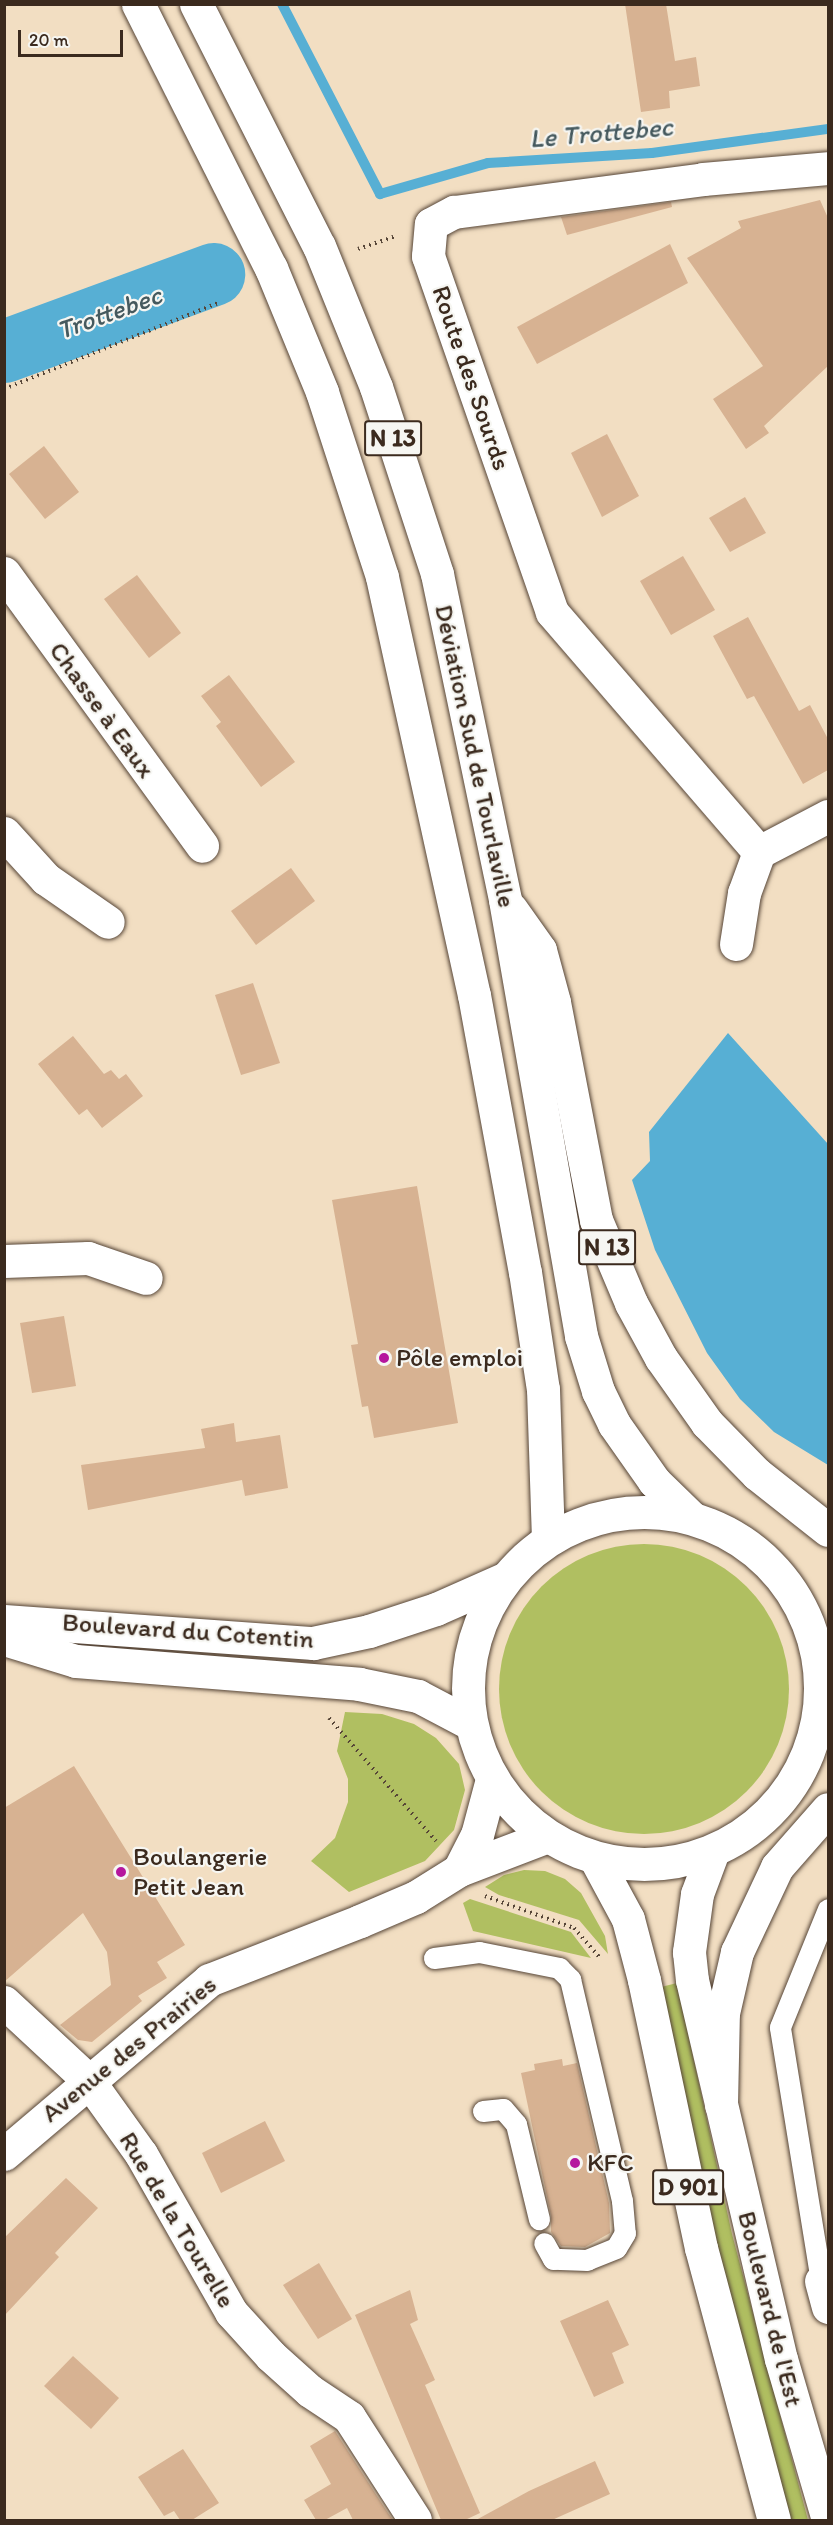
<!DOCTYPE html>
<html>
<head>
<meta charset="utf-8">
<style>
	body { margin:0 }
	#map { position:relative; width:833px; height:2525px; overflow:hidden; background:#f2dec2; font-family:Itim,sans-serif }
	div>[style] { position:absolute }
	.green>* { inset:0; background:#b0bf61 }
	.round { border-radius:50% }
	.water>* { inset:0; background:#57afd4 }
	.stream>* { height:10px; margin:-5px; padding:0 5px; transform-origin:5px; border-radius:5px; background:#57afd4 }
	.river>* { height:63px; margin:-31.5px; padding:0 31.5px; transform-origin:31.5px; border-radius:31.5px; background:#57afd4 }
	.building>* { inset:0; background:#d7b292 }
	.path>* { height:4px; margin-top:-2px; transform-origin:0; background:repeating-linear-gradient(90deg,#564537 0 1.5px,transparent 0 6px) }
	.roads { filter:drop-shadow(0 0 2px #564537) drop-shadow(0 0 2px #564537) }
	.service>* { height:21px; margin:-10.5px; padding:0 10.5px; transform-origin:10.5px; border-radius:10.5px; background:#fff }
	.minor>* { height:33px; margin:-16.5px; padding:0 16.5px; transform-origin:16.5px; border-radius:16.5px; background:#fff }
	.tertiary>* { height:33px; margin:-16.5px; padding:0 16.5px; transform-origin:16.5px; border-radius:16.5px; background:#fff }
	.secondary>* { height:33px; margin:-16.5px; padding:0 16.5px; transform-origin:16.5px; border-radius:16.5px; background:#fff }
	.primary>* { height:33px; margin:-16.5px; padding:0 16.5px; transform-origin:16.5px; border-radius:16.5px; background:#fff }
	.trunk>* { height:33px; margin:-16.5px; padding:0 16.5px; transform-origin:16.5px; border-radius:16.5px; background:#fff }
	.trunk>.ring { margin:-16.5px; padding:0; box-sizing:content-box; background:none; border:33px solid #fff; border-radius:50% }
	.dots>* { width:16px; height:16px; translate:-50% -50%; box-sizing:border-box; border:3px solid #f6f6f2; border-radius:50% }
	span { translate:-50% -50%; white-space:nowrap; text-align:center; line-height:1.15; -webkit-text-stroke:4.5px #f6f6f2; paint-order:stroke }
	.shield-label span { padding:2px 4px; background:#f6f6f2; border:2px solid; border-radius:4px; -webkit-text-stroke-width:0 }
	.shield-label { font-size:24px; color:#3b2a1e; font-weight:700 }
	.street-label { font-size:26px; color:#3b2a1e }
	.poi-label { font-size:26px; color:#3b2a1e }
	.left { translate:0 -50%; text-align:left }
	.water-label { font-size:27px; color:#45595e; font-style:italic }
	.frame { position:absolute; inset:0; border:6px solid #3b2a1e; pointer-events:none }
	.scale { position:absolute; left:18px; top:30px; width:105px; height:27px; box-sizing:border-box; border:3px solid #3b2a1e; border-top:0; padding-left:8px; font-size:18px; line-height:21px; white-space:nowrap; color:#3b2a1e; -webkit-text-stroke:4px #f6f6f2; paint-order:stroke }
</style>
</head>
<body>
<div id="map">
	<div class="green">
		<i class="round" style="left:499px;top:1544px;width:290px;height:290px"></i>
		<i style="clip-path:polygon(345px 1712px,382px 1714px,414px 1724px,436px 1738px,459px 1764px,465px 1790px,454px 1830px,425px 1861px,349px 1892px,311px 1861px,335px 1838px,348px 1802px,348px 1779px,337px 1751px)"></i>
		<i style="clip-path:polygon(524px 1870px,545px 1871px,565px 1879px,581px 1893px,605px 1936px,608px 1954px,579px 1920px,499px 1895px,485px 1887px,504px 1875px)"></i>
		<i style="clip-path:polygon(470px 1899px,571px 1932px,591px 1958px,473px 1931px,463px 1903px)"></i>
		<i style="clip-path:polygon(677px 1983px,732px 2234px,808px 2520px,791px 2520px,717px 2250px,661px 1987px)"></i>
	</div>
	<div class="water">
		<i style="clip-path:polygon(728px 1033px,828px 1144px,828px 1465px,774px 1432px,740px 1399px,707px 1353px,655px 1250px,632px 1180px,650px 1161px,649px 1132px)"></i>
	</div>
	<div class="stream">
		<i style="left:282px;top:4px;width:214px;rotate:62.7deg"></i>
		<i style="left:380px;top:194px;width:112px;rotate:-16deg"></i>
		<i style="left:488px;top:163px;width:164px;rotate:-3.5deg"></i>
		<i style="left:652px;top:153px;width:178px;rotate:-7.8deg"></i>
	</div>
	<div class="river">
		<i style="left:4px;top:351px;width:223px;rotate:-20.2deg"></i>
	</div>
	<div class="building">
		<i style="clip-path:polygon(625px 4px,666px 4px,675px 61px,696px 57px,700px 86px,669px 91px,670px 108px,641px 112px)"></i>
		<i style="clip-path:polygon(820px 200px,828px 218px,828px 366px,764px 426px,769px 433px,746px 449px,713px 399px,763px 366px,687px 258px,741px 228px,738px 221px)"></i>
		<i style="clip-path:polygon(671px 202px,672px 207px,567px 235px,561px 217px)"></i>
		<i style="clip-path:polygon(670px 244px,688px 283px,537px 364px,517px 327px)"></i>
		<i style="clip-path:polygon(607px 434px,639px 496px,602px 517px,571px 453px)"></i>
		<i style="clip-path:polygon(44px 446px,79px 492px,45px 519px,9px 474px)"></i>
		<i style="clip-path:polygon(745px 497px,766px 533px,730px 552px,709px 518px)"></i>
		<i style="clip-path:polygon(683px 556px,715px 610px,671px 635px,640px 581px)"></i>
		<i style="clip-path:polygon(137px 575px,181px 633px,149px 658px,104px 599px)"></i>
		<i style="clip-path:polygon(748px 617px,799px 711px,810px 705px,828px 739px,828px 770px,803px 784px,754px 696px,747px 699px,713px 636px)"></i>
		<i style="clip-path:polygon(229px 675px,295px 762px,261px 787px,216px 726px,221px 722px,201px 696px)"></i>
		<i style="clip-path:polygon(291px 868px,315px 901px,256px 945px,231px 911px)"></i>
		<i style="clip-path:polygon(253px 983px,280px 1063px,241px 1075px,215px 995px)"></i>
		<i style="clip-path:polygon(73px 1036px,104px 1074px,111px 1070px,119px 1079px,126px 1074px,143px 1096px,102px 1128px,87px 1109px,79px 1115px,38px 1064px)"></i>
		<i style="clip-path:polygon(417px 1186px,458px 1423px,374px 1438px,368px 1406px,362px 1407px,351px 1345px,358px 1344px,332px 1200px)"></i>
		<i style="clip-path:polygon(64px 1316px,76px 1386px,32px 1393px,20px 1323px)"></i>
		<i style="clip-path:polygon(234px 1423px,236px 1442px,280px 1435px,288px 1488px,245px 1496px,242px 1480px,88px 1510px,81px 1465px,205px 1448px,201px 1429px)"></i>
		<i style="clip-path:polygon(74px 1766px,185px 1945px,157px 1962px,167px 1978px,138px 1996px,142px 2001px,92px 2042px,78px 2040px,60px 2025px,111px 1985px,107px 1952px,83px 1913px,4px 1982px,4px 1808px)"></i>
		<i style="clip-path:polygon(562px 2059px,563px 2066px,577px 2063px,609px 2203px,610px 2233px,585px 2247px,561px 2246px,551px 2232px,551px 2216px,521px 2073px,535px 2070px,534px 2064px)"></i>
		<i style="clip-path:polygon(265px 2121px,285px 2161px,221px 2193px,202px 2153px)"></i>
		<i style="clip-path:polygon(66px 2178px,98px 2208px,55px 2253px,59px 2257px,4px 2316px,4px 2238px)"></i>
		<i style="clip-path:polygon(319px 2263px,352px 2319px,318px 2339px,283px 2285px)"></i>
		<i style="clip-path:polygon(410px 2290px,418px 2320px,410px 2324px,435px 2380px,425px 2385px,480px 2513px,465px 2520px,441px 2520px,355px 2315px)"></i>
		<i style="clip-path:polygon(608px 2300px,629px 2345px,612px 2353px,624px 2383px,594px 2397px,560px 2321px)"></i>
		<i style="clip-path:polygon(73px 2356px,119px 2398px,91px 2429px,44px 2386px)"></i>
		<i style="clip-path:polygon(335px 2431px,388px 2513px,393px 2520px,353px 2520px,347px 2508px,325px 2520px,316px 2520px,304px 2500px,331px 2484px,310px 2446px)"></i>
		<i style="clip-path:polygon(183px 2449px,219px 2503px,192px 2520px,180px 2520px,174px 2511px,164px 2516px,138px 2477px)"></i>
		<i style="clip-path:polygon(595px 2461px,610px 2494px,552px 2520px,476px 2520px,529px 2491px)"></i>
	</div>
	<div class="path">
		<i style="left:358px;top:249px;width:40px;rotate:-18.9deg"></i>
		<i style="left:4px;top:389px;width:231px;rotate:-21.9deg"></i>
		<i style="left:329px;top:1718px;width:163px;rotate:49deg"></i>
		<i style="left:485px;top:1896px;width:95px;rotate:19.8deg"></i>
		<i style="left:574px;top:1928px;width:41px;rotate:48.9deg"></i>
	</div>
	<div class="roads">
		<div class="service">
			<i style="left:434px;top:1958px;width:45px;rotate:-7.6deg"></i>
			<i style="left:479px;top:1952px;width:82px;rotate:11.3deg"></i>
			<i style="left:559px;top:1968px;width:16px;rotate:45deg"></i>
			<i style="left:570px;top:1979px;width:228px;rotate:76.8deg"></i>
			<i style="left:622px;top:2201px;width:32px;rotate:85deg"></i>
			<i style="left:625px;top:2233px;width:17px;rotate:121deg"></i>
			<i style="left:616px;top:2248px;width:31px;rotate:158deg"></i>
			<i style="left:587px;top:2260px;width:34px;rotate:-178deg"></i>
			<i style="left:553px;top:2259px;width:18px;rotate:-119deg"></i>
			<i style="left:483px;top:2111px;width:20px;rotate:-6deg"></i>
			<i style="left:503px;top:2109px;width:20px;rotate:49deg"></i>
			<i style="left:516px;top:2124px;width:98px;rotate:76.4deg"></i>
			<i style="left:821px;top:2281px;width:257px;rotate:-99.2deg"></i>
			<i style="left:780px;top:2027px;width:127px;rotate:-67.9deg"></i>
		</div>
		<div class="minor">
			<i style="left:4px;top:573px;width:337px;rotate:54deg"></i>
			<i style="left:4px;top:833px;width:62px;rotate:47.6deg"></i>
			<i style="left:46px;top:879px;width:75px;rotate:34.7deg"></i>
			<i style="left:759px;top:852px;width:317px;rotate:-130.8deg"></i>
			<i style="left:552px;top:612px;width:377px;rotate:-109.2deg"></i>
			<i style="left:428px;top:256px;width:32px;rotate:-85deg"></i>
			<i style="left:431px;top:224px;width:26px;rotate:-28deg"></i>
			<i style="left:454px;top:212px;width:251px;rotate:-7.5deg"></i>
			<i style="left:703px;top:179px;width:125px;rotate:-5deg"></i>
			<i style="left:736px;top:944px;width:52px;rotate:-81.1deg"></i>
			<i style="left:744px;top:893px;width:44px;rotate:-69.9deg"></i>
			<i style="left:759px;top:852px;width:78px;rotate:-27.6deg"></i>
			<i style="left:4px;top:1261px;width:84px;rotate:-2deg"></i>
			<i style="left:88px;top:1258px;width:61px;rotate:19deg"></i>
			<i style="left:4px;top:2002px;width:115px;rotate:42.9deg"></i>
			<i style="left:88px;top:2080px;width:91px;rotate:54.4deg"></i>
			<i style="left:141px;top:2154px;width:182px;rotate:60.3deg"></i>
			<i style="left:231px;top:2312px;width:59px;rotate:47.7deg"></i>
			<i style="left:271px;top:2356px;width:52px;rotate:41.9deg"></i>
			<i style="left:310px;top:2391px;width:47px;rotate:33.7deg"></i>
			<i style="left:349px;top:2417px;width:122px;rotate:57.3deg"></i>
			<i style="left:821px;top:2281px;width:27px;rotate:75deg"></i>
		</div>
		<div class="tertiary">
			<i style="left:459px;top:1870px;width:39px;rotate:-63deg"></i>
			<i style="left:477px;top:1835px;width:58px;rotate:-75deg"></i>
			<i style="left:4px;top:2154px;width:269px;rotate:-40.3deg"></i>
			<i style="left:209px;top:1980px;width:162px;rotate:-21.3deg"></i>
			<i style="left:360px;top:1921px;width:61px;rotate:-23.2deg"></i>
			<i style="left:416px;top:1897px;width:51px;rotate:-32.1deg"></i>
			<i style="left:459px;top:1870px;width:95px;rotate:-20.9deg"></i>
		</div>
		<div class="secondary">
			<i style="left:4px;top:1621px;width:310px;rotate:4.1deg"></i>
			<i style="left:313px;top:1643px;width:57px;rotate:-12.1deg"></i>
			<i style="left:369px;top:1631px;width:71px;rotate:-18.2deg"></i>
			<i style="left:436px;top:1609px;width:74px;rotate:-23.8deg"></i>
			<i style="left:4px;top:1639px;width:75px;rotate:17deg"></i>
			<i style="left:76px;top:1661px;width:284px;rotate:4.6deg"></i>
			<i style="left:359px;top:1684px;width:60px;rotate:11.5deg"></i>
			<i style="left:418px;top:1696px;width:60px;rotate:27.8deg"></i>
		</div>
		<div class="primary">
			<i style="left:713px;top:1851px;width:46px;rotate:110.4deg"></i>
			<i style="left:697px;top:1894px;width:59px;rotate:97.9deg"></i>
			<i style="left:689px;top:1952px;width:28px;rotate:84deg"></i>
			<i style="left:692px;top:1980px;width:389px;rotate:76.8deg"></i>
			<i style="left:781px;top:2359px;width:168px;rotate:73.7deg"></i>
			<i style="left:595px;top:1858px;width:69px;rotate:61.6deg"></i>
			<i style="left:628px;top:1919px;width:63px;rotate:75.3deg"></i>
			<i style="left:644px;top:1980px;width:274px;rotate:78deg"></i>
			<i style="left:701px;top:2248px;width:282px;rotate:75deg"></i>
		</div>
		<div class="trunk">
			<i style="left:138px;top:4px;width:296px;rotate:63.3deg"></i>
			<i style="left:271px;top:268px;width:134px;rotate:67.6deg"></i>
			<i style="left:322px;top:392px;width:194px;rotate:72deg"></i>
			<i style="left:382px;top:577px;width:428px;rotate:77.6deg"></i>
			<i style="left:474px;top:995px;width:282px;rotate:79.6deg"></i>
			<i style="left:525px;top:1272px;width:118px;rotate:81.3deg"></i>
			<i style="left:543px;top:1389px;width:150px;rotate:88.1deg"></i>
			<i style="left:196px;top:4px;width:271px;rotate:63.1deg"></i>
			<i style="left:319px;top:246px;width:152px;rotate:68deg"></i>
			<i style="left:376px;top:387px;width:197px;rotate:71.9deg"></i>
			<i style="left:437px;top:574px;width:333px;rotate:78.2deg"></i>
			<i style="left:505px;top:900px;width:443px;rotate:80.1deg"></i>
			<i style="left:581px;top:1336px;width:58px;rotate:72.8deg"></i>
			<i style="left:598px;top:1391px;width:37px;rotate:64deg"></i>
			<i style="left:614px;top:1424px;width:70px;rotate:54.9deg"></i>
			<i style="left:654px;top:1481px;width:52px;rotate:44.2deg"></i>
			<i style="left:511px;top:909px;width:50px;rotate:54.7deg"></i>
			<i style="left:540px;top:950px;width:54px;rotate:74.9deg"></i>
			<i style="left:554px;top:1002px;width:222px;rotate:79.1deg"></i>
			<i style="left:596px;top:1220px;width:90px;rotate:67.1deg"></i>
			<i style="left:631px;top:1303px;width:63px;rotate:61.4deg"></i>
			<i style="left:661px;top:1358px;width:80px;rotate:54.7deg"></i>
			<i style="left:707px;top:1423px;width:71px;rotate:45.6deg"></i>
			<i style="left:757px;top:1474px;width:90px;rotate:38.3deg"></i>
			<i class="ring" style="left:468px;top:1512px;width:319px;height:319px"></i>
			<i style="left:721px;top:2105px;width:92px;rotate:-88.8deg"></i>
			<i style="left:723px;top:2013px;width:63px;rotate:-77.1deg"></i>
			<i style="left:737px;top:1952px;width:94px;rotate:-64.8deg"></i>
			<i style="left:777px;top:1867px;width:77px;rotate:-48.7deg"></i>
		</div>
	</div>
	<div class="dots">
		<i style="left:384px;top:1358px;background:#b5179e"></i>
		<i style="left:121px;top:1872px;background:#b5179e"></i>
		<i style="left:575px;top:2163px;background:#b5179e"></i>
	</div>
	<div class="shield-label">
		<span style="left:393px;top:438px">N 13</span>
		<span style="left:607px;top:1247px">N 13</span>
		<span style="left:688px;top:2187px">D 901</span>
	</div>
	<div class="street-label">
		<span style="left:471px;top:378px;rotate:71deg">Route des Sourds</span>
		<span style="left:102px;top:710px;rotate:54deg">Chasse à Eaux</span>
		<span style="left:475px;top:756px;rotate:78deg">Déviation Sud de Tourlaville</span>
		<span style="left:188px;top:1631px;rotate:4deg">Boulevard du Cotentin</span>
		<span style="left:129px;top:2049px;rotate:-39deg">Avenue des Prairies</span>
		<span style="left:177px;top:2220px;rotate:59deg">Rue de la Tourelle</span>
		<span style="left:770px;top:2309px;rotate:76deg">Boulevard de l'Est</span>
	</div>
	<div class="poi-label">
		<span class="left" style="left:396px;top:1358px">Pôle emploi</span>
		<span class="left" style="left:133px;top:1872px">Boulangerie<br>Petit Jean</span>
		<span class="left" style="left:587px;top:2163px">KFC</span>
	</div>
	<div class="water-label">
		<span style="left:601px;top:132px;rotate:-5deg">Le Trottebec</span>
		<span style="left:109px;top:312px;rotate:-20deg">Trottebec</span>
	</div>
	<div class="frame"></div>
	<div class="scale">20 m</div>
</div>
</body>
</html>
